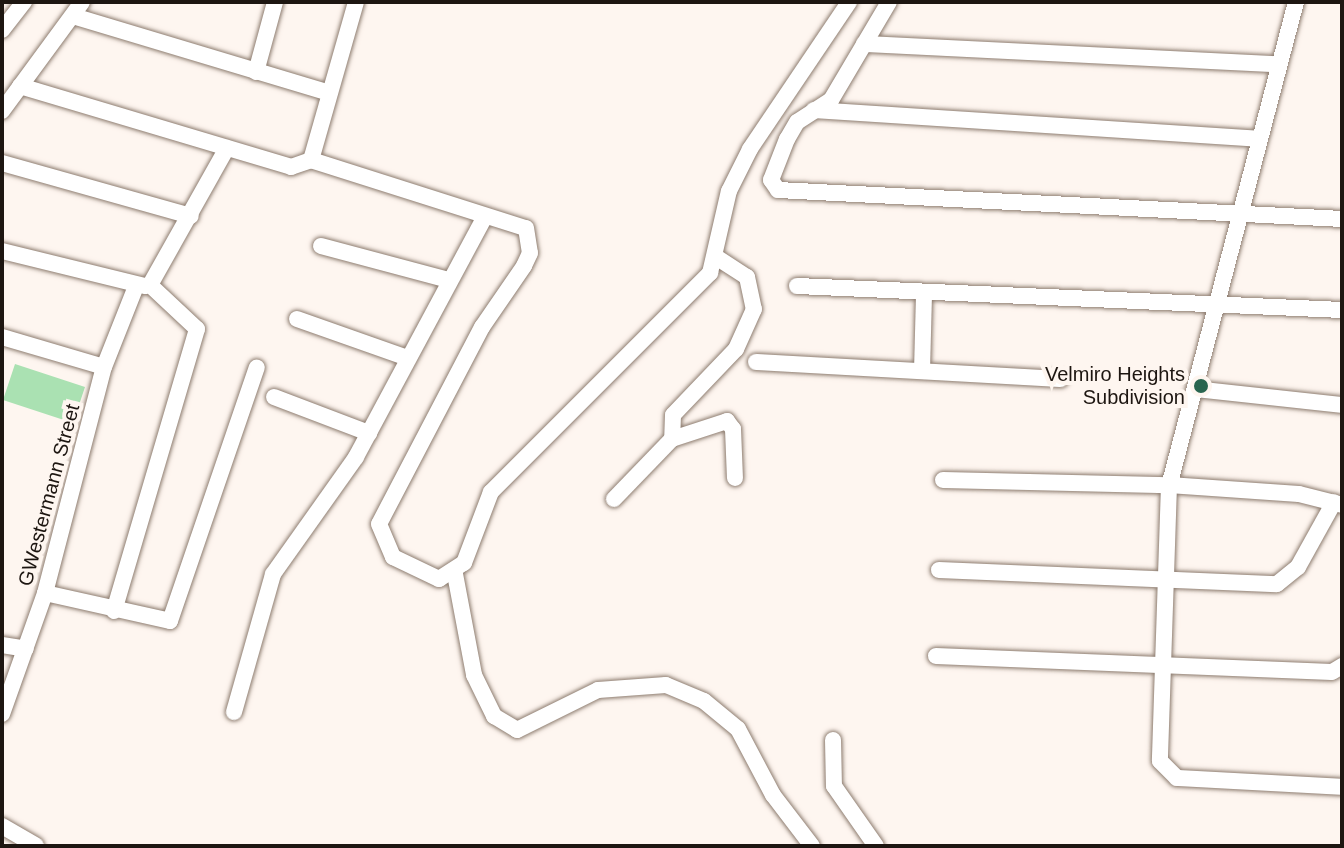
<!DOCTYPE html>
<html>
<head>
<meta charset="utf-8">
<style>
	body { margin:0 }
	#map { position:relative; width:1344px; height:848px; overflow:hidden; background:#fef6f0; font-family:Arial,sans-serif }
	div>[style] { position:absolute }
	.green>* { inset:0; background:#aae1b2 }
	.roads { filter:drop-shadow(0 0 2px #8d7c6f) drop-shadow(0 0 2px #8d7c6f) }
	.minor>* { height:16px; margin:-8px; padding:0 8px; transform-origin:8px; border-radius:8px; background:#fff }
	.dots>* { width:22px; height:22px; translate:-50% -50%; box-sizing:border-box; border:4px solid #fef6f0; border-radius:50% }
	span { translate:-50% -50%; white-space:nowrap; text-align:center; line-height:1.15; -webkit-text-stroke:8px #fef6f0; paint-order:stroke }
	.poi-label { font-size:20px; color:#1d1611 }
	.right { translate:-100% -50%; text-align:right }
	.street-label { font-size:20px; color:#1d1611 }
	.frame { position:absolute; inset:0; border:4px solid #1d1611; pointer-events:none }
</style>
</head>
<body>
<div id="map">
	<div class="green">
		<i style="clip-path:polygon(15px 364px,85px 387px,73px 423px,3px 400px)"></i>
	</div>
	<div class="roads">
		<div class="minor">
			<i style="left:889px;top:2px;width:114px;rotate:120.6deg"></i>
			<i style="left:831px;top:100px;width:40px;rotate:147.1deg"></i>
			<i style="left:797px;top:122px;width:20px;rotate:120deg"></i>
			<i style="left:787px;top:139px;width:44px;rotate:111.3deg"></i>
			<i style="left:771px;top:180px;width:12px;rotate:55deg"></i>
			<i style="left:778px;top:190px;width:565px;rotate:2.94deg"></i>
			<i style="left:1296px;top:2px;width:499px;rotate:104.7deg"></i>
			<i style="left:1169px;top:485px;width:276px;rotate:91.9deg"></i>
			<i style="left:1160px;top:761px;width:24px;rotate:45deg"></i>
			<i style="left:1177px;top:778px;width:165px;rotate:3.1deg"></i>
			<i style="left:73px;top:16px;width:267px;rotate:16.7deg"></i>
			<i style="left:2px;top:30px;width:36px;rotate:-52deg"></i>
			<i style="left:864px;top:44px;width:415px;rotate:2.8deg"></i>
			<i style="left:256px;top:72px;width:73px;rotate:-74.8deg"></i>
			<i style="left:20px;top:86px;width:283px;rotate:16.6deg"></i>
			<i style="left:291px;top:167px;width:21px;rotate:-19deg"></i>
			<i style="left:311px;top:160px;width:225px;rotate:17.6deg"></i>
			<i style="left:526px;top:228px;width:25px;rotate:81deg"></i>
			<i style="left:530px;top:253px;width:14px;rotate:115deg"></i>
			<i style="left:524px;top:266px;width:74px;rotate:124.5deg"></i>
			<i style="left:482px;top:327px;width:222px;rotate:117.6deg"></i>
			<i style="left:379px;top:524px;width:36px;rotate:67deg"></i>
			<i style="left:393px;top:557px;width:51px;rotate:25.6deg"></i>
			<i style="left:439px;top:579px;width:30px;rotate:-33deg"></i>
			<i style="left:464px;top:563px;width:76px;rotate:-69.2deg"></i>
			<i style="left:491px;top:492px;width:310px;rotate:-45deg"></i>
			<i style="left:710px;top:273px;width:84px;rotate:-77deg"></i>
			<i style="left:729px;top:191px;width:47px;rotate:-63.4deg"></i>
			<i style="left:750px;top:149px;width:177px;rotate:-56deg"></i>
			<i style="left:814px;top:110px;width:445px;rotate:3.7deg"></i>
			<i style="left:2px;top:111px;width:135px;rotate:-53.7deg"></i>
			<i style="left:311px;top:160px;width:164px;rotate:-74.1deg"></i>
			<i style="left:2px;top:163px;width:196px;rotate:15.7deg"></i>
			<i style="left:321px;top:246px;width:132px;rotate:14.9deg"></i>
			<i style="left:2px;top:251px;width:147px;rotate:13.8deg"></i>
			<i style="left:716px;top:257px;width:37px;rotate:33deg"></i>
			<i style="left:747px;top:277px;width:33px;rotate:78deg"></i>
			<i style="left:754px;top:309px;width:44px;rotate:114.2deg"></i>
			<i style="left:736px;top:349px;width:91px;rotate:133.7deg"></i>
			<i style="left:673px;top:415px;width:24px;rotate:92deg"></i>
			<i style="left:672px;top:439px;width:58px;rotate:-18.1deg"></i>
			<i style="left:727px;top:421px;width:10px;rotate:53deg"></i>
			<i style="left:733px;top:429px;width:49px;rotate:87.7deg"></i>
			<i style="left:150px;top:285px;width:157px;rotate:-60.7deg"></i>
			<i style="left:797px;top:286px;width:546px;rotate:2.52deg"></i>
			<i style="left:297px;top:319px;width:118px;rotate:19.4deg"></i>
			<i style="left:2px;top:337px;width:106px;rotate:16.4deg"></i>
			<i style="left:756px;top:362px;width:305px;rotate:3.2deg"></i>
			<i style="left:922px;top:371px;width:79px;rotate:-88.5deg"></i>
			<i style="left:1195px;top:389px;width:148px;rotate:6.2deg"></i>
			<i style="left:274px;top:397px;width:102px;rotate:20.8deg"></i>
			<i style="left:943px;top:480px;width:226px;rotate:1.3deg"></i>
			<i style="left:1169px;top:485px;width:130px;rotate:4deg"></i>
			<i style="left:1299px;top:494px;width:44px;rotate:14.3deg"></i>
			<i style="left:614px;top:499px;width:83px;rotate:-46deg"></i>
			<i style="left:939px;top:570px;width:338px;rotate:2.4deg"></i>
			<i style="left:1277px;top:584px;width:27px;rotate:-39deg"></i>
			<i style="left:1298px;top:567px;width:74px;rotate:-61deg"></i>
			<i style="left:455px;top:574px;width:103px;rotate:79.3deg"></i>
			<i style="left:474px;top:675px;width:46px;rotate:64deg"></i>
			<i style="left:494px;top:716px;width:27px;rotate:31deg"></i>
			<i style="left:517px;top:730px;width:90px;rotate:-26.3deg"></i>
			<i style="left:598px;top:690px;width:68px;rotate:-4.2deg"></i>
			<i style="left:666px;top:685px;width:41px;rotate:22.8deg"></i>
			<i style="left:704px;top:701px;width:44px;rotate:39.5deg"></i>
			<i style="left:738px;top:729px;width:75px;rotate:62.1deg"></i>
			<i style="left:773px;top:795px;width:64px;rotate:52.6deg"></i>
			<i style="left:45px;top:593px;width:128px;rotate:12.6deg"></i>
			<i style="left:170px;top:621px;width:268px;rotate:-71.1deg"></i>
			<i style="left:114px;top:611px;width:294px;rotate:-73.6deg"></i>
			<i style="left:197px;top:329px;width:64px;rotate:-136.9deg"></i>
			<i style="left:2px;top:645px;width:24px;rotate:9deg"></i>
			<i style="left:936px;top:656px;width:396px;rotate:2.3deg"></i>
			<i style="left:1332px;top:672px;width:12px;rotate:-31deg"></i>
			<i style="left:234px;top:712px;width:143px;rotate:-74.2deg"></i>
			<i style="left:273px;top:574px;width:143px;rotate:-54.6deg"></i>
			<i style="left:356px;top:457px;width:273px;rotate:-61.8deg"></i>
			<i style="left:2px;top:714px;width:128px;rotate:-70.4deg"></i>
			<i style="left:45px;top:593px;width:234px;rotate:-75.4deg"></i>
			<i style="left:104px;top:367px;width:87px;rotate:-68.4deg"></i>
			<i style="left:833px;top:740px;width:46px;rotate:88.8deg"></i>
			<i style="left:834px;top:786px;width:73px;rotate:55deg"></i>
			<i style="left:2px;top:826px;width:39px;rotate:30deg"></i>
		</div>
	</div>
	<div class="dots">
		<i style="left:1201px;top:386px;background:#29654f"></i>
	</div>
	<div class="poi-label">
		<span class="right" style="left:1185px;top:386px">Velmiro Heights<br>Subdivision</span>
	</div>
	<div class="street-label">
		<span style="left:49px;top:495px;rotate:-75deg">GWestermann Street</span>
	</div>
	<div class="frame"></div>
</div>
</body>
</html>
